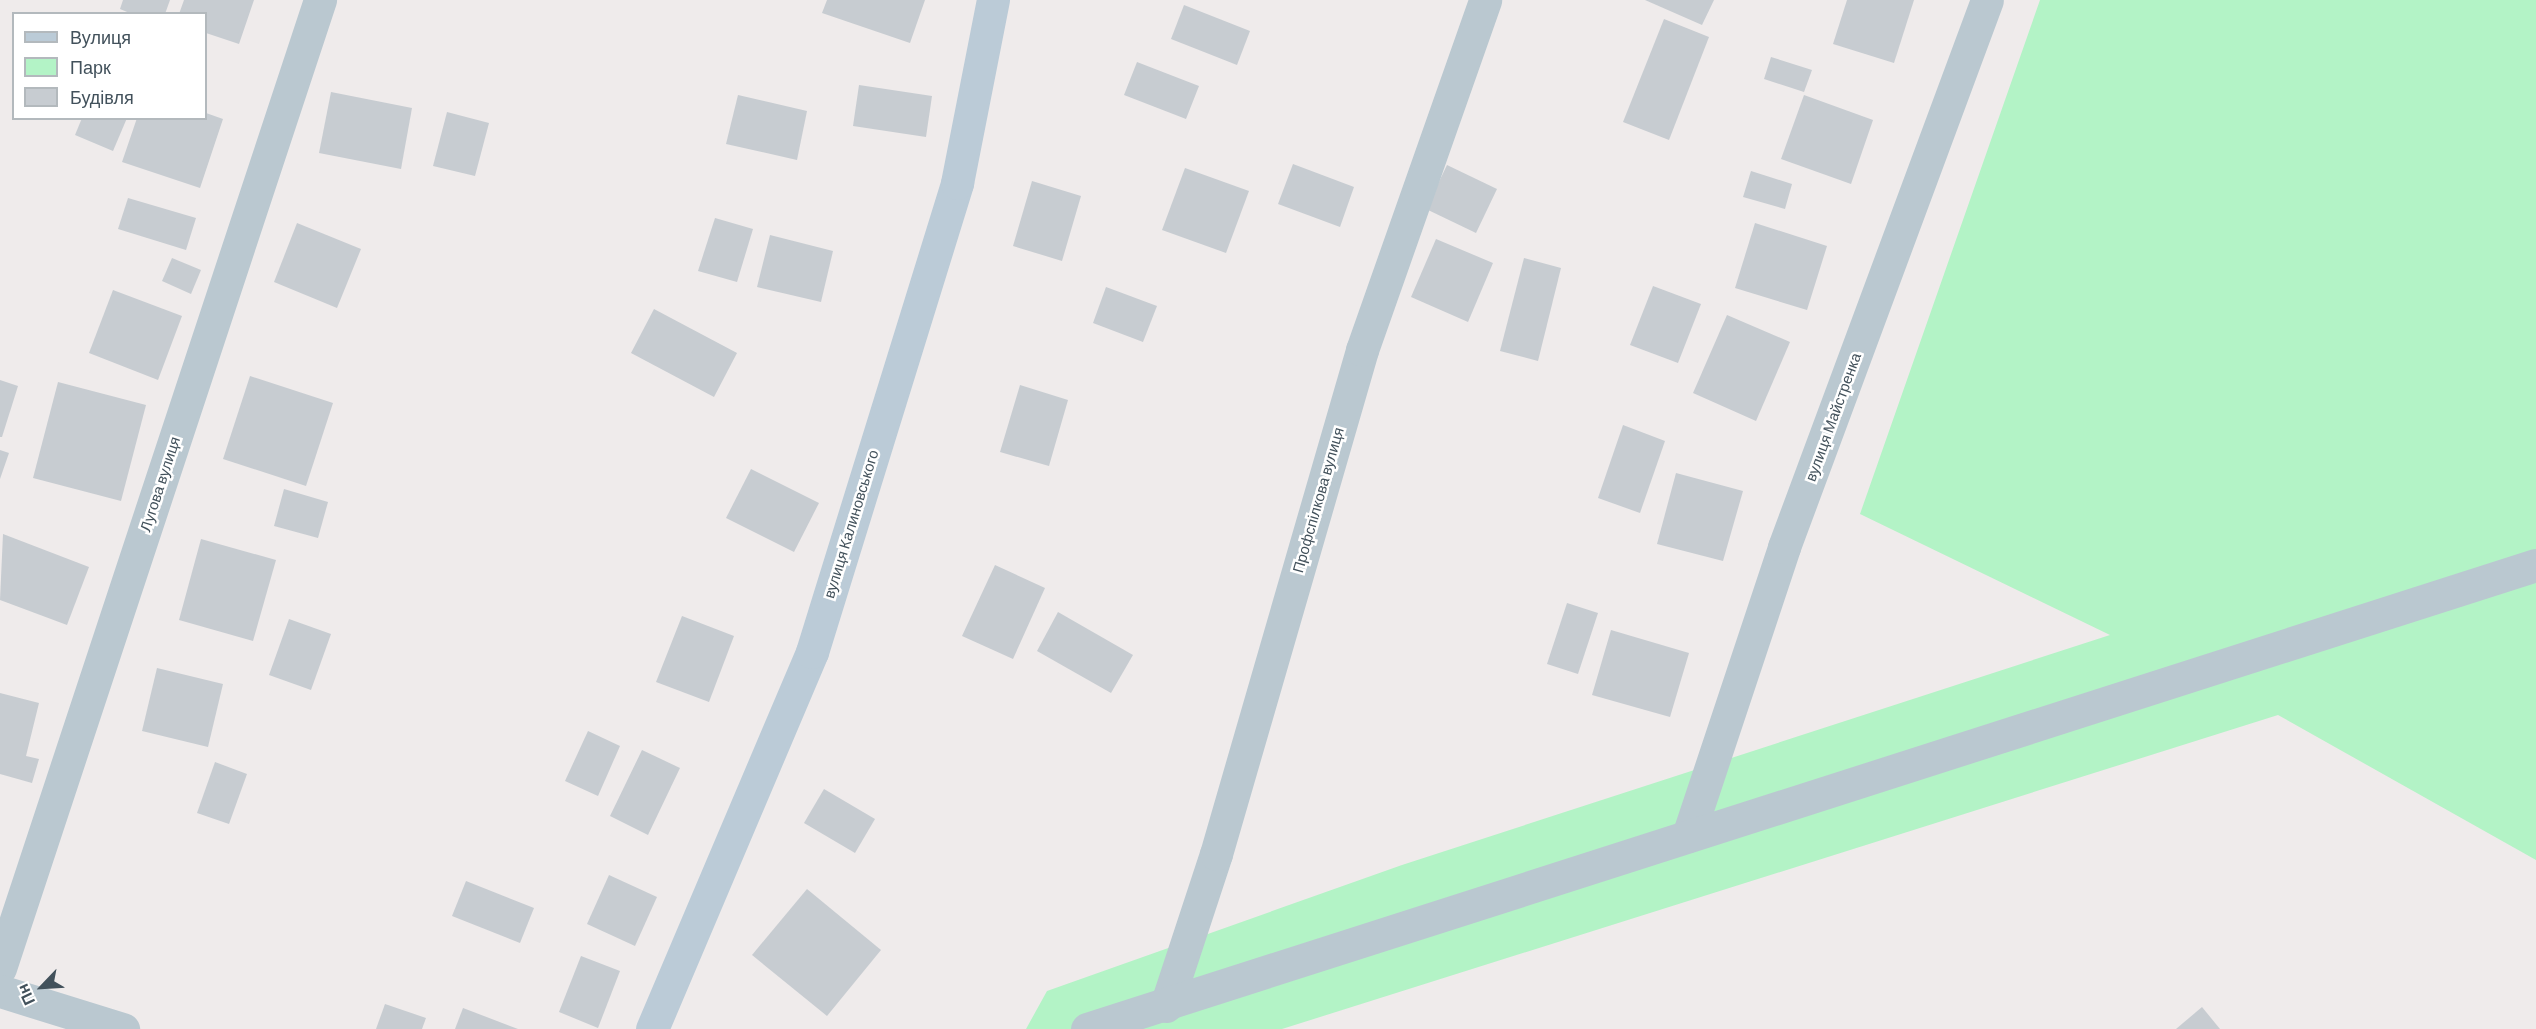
<!DOCTYPE html>
<html>
<head>
<meta charset="utf-8">
<style>
	body { margin:0 }
	#map { position:relative; width:2536px; height:1029px; overflow:hidden; background:#efebeb; font-family:Barlow,sans-serif }
	div>[style] { position:absolute }
	.green>* { inset:0; background:#b3f3c6 }
	.building>* { inset:0; background:#c7ccd1 }
	.minor>* { height:33px; margin:-16.5px; padding:0 16.5px; transform-origin:16.5px; border-radius:16.5px; background:#bac8d0 }
	.tertiary>* { height:33px; margin:-16.5px; padding:0 16.5px; transform-origin:16.5px; border-radius:16.5px; background:#bac8d0 }
	.secondary>* { height:33px; margin:-16.5px; padding:0 16.5px; transform-origin:16.5px; border-radius:16.5px; background:#bbcbd7 }
	span { translate:-50% -50%; white-space:nowrap; text-align:center; line-height:1.15; -webkit-text-stroke:5px #fff; paint-order:stroke }
	.street-label { font-size:15px; color:#42515b }
	.legend { position:absolute; left:12px; top:12px; width:195px; height:108px; box-sizing:border-box; background:#fff; border:2px solid #b3b9bd; margin:0; padding:8px 10px; list-style:none; font-size:18px; color:#42515b }
	.legend li { display:flex; align-items:center; gap:12px; height:30px }
	.legend b { width:30px; border:2px solid #b3b9bd }
	.north { position:absolute; left:12px; top:957px; width:60px; height:60px; -webkit-text-stroke:4px #fff; paint-order:stroke; rotate:245deg; font-size:16px; font-weight:700; line-height:24px; text-align:center; color:#42515b }
	.north::after { content:''; display:block; margin:auto; width:21px; height:27px; background:#42515b; clip-path:polygon(50% 0,100% 100%,50% 72%,0 100%) }
</style>
</head>
<body>
<div id="map">
	<div class="green">
		<i style="clip-path:polygon(2040px 0,2536px 0,2536px 860px,2278px 715px,1282px 1029px,1026px 1029px,1047px 991px,1402px 865px,2110px 635px,1860px 514px)"></i>
	</div>
	<div class="building">
		<i style="clip-path:polygon(123px 0,170px 0,165px 14px,132px 14px,120px 9px)"></i>
		<i style="clip-path:polygon(184px 0,254px 0,239px 44px,206px 33px,206px 14px,179px 14px)"></i>
		<i style="clip-path:polygon(827px 0,925px 0,910px 43px,822px 13px)"></i>
		<i style="clip-path:polygon(1645px 0,1714px 0,1702px 25px)"></i>
		<i style="clip-path:polygon(1847px 0,1914px 0,1894px 63px,1833px 44px)"></i>
		<i style="clip-path:polygon(1184px 5px,1250px 31px,1237px 65px,1171px 39px)"></i>
		<i style="clip-path:polygon(1664px 19px,1709px 37px,1669px 140px,1623px 122px)"></i>
		<i style="clip-path:polygon(1771px 57px,1812px 70px,1804px 92px,1764px 79px)"></i>
		<i style="clip-path:polygon(1137px 62px,1199px 86px,1186px 119px,1124px 95px)"></i>
		<i style="clip-path:polygon(859px 85px,932px 96px,926px 137px,853px 126px)"></i>
		<i style="clip-path:polygon(331px 92px,412px 108px,401px 169px,319px 153px)"></i>
		<i style="clip-path:polygon(738px 95px,807px 111px,797px 160px,726px 144px)"></i>
		<i style="clip-path:polygon(1804px 95px,1873px 120px,1851px 184px,1781px 159px)"></i>
		<i style="clip-path:polygon(447px 112px,489px 123px,475px 176px,433px 166px)"></i>
		<i style="clip-path:polygon(206px 113px,223px 119px,200px 188px,122px 162px,137px 118px,206px 118px)"></i>
		<i style="clip-path:polygon(82px 118px,127px 118px,113px 151px,75px 135px)"></i>
		<i style="clip-path:polygon(1293px 164px,1354px 187px,1340px 227px,1278px 204px)"></i>
		<i style="clip-path:polygon(1447px 165px,1497px 189px,1476px 233px,1426px 209px)"></i>
		<i style="clip-path:polygon(1185px 168px,1249px 191px,1226px 253px,1162px 230px)"></i>
		<i style="clip-path:polygon(1751px 171px,1792px 184px,1785px 209px,1743px 197px)"></i>
		<i style="clip-path:polygon(1032px 181px,1081px 196px,1062px 261px,1013px 246px)"></i>
		<i style="clip-path:polygon(128px 198px,196px 218px,186px 250px,118px 229px)"></i>
		<i style="clip-path:polygon(715px 218px,753px 229px,737px 282px,698px 271px)"></i>
		<i style="clip-path:polygon(297px 223px,361px 249px,337px 308px,274px 282px)"></i>
		<i style="clip-path:polygon(1755px 223px,1827px 246px,1807px 310px,1735px 288px)"></i>
		<i style="clip-path:polygon(770px 235px,833px 251px,821px 302px,757px 287px)"></i>
		<i style="clip-path:polygon(1436px 239px,1493px 263px,1468px 322px,1411px 297px)"></i>
		<i style="clip-path:polygon(172px 258px,201px 270px,191px 294px,162px 281px)"></i>
		<i style="clip-path:polygon(1524px 258px,1561px 268px,1538px 361px,1500px 351px)"></i>
		<i style="clip-path:polygon(1653px 286px,1701px 304px,1678px 363px,1630px 345px)"></i>
		<i style="clip-path:polygon(1106px 287px,1157px 306px,1143px 342px,1093px 323px)"></i>
		<i style="clip-path:polygon(113px 290px,182px 316px,158px 380px,89px 353px)"></i>
		<i style="clip-path:polygon(654px 309px,737px 353px,714px 397px,631px 353px)"></i>
		<i style="clip-path:polygon(1727px 315px,1790px 342px,1756px 421px,1693px 393px)"></i>
		<i style="clip-path:polygon(250px 376px,333px 403px,306px 486px,223px 459px)"></i>
		<i style="clip-path:polygon(0 380px,18px 386px,2px 437px,0 437px)"></i>
		<i style="clip-path:polygon(58px 382px,146px 405px,121px 501px,33px 478px)"></i>
		<i style="clip-path:polygon(1020px 385px,1068px 400px,1049px 466px,1000px 452px)"></i>
		<i style="clip-path:polygon(1623px 425px,1665px 441px,1640px 513px,1598px 498px)"></i>
		<i style="clip-path:polygon(0 450px,9px 453px,0 479px)"></i>
		<i style="clip-path:polygon(751px 469px,819px 503px,794px 552px,726px 518px)"></i>
		<i style="clip-path:polygon(1676px 473px,1743px 491px,1723px 561px,1657px 544px)"></i>
		<i style="clip-path:polygon(284px 489px,328px 502px,318px 538px,274px 526px)"></i>
		<i style="clip-path:polygon(3px 534px,89px 567px,67px 625px,0 600px)"></i>
		<i style="clip-path:polygon(201px 539px,276px 560px,253px 641px,179px 620px)"></i>
		<i style="clip-path:polygon(995px 565px,1045px 588px,1013px 659px,962px 636px)"></i>
		<i style="clip-path:polygon(1567px 603px,1598px 613px,1578px 674px,1547px 664px)"></i>
		<i style="clip-path:polygon(1058px 612px,1133px 655px,1111px 693px,1037px 651px)"></i>
		<i style="clip-path:polygon(682px 616px,734px 636px,709px 702px,656px 682px)"></i>
		<i style="clip-path:polygon(289px 619px,331px 634px,311px 690px,269px 675px)"></i>
		<i style="clip-path:polygon(1611px 630px,1689px 653px,1670px 717px,1592px 695px)"></i>
		<i style="clip-path:polygon(157px 668px,223px 684px,208px 747px,142px 731px)"></i>
		<i style="clip-path:polygon(0 693px,39px 703px,26px 756px,39px 759px,32px 783px,0 774px)"></i>
		<i style="clip-path:polygon(588px 731px,620px 746px,598px 796px,565px 781px)"></i>
		<i style="clip-path:polygon(642px 750px,680px 768px,648px 835px,610px 816px)"></i>
		<i style="clip-path:polygon(215px 762px,247px 774px,229px 824px,197px 813px)"></i>
		<i style="clip-path:polygon(824px 789px,875px 819px,855px 853px,804px 823px)"></i>
		<i style="clip-path:polygon(609px 875px,657px 897px,635px 946px,587px 924px)"></i>
		<i style="clip-path:polygon(466px 881px,534px 908px,520px 943px,452px 916px)"></i>
		<i style="clip-path:polygon(807px 889px,881px 950px,827px 1016px,752px 955px)"></i>
		<i style="clip-path:polygon(581px 956px,620px 971px,598px 1028px,559px 1012px)"></i>
		<i style="clip-path:polygon(385px 1004px,426px 1018px,422px 1029px,376px 1029px)"></i>
		<i style="clip-path:polygon(2202px 1007px,2220px 1029px,2176px 1029px)"></i>
		<i style="clip-path:polygon(463px 1008px,518px 1029px,455px 1029px)"></i>
	</div>
	<div class="minor">
		<i style="left:1688px;top:836px;width:305px;rotate:-71.6deg"></i>
		<i style="left:1784px;top:547px;width:583px;rotate:-69.64deg"></i>
		<i style="left:0;top:968px;width:1020px;rotate:-71.71deg"></i>
		<i style="left:0;top:991px;width:129px;rotate:17.2deg"></i>
		<i style="left:1166px;top:1006px;width:160px;rotate:-71.8deg"></i>
		<i style="left:1216px;top:854px;width:525px;rotate:-73.84deg"></i>
		<i style="left:1362px;top:350px;width:371px;rotate:-70.6deg"></i>
	</div>
	<div class="tertiary">
		<i style="left:1087px;top:1029px;width:1521px;rotate:-17.76deg"></i>
	</div>
	<div class="secondary">
		<i style="left:652px;top:1029px;width:410px;rotate:-67deg"></i>
		<i style="left:812px;top:652px;width:491px;rotate:-72.8deg"></i>
		<i style="left:957px;top:183px;width:187px;rotate:-78.9deg"></i>
	</div>
	<div class="street-label">
		<span style="left:1833px;top:417px;rotate:-70deg">вулиця Майстренка</span>
		<span style="left:160px;top:484px;rotate:-72deg">Лугова вулиця</span>
		<span style="left:1318px;top:500px;rotate:-74deg">Профспілкова вулиця</span>
		<span style="left:851px;top:524px;rotate:-73deg">вулиця Калиновського</span>
	</div>
	<ul class="legend">
	<li><b style="height:8px;background:#bbcbd7"></b>Вулиця</li>
	<li><b style="height:16px;background:#b3f3c6"></b>Парк</li>
	<li><b style="height:16px;background:#c7ccd1"></b>Будівля</li>
	</ul>
	<div class="north">Пн</div>
</div>
</body>
</html>
